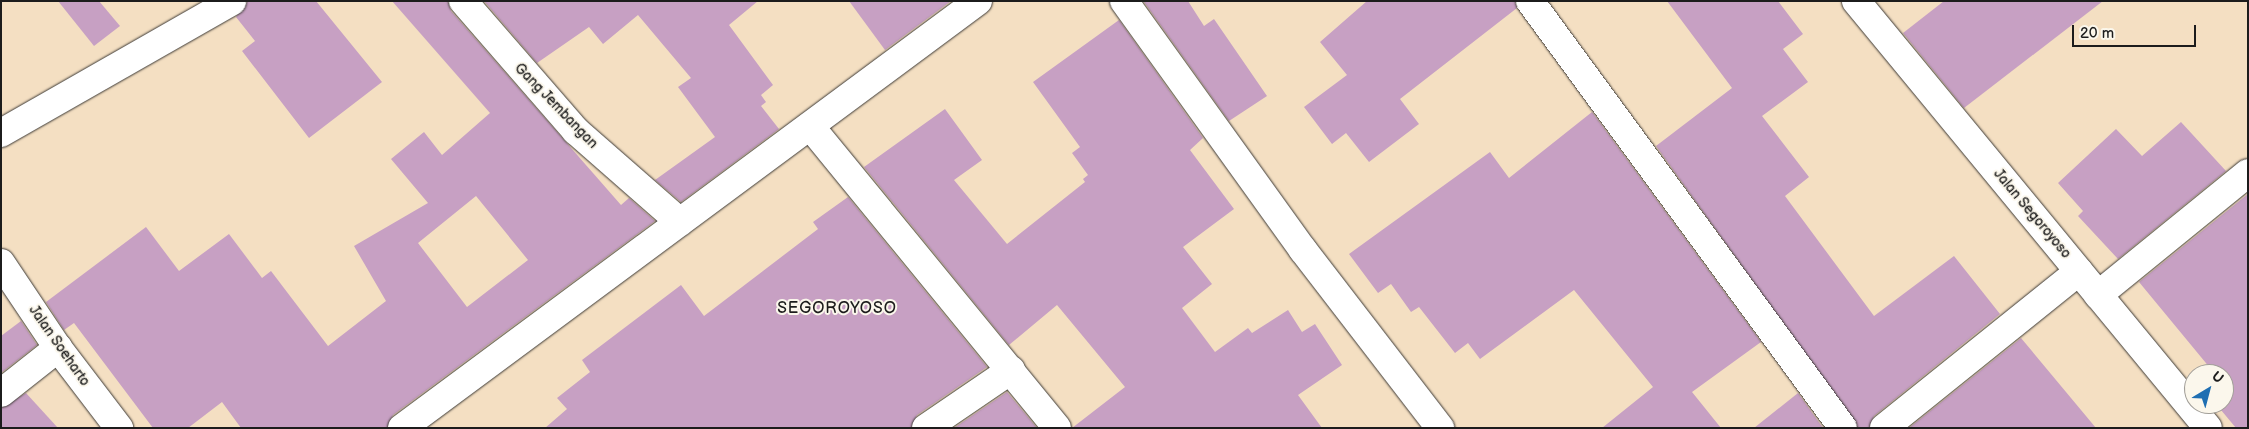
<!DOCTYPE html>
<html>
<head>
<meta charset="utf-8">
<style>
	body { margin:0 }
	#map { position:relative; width:2249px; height:429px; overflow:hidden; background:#f4dfc2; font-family:"Balsamiq Sans",sans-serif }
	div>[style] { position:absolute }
	.building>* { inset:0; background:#c7a0c3 }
	.roads { filter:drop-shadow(0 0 1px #3c3935) drop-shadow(0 0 1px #3c3935) }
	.street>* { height:28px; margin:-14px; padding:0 14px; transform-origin:14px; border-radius:14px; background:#fff }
	.secondary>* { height:28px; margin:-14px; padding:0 14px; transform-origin:14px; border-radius:14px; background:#fff }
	span { translate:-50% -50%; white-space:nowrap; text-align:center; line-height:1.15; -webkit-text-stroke:4px #fbf7ec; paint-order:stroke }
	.street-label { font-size:14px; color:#1c1c1c }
	.quarter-label { font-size:16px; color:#1c1c1c; letter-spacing:1px }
	.frame { position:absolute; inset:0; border:2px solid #1c1c1c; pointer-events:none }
	.north { position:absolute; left:2184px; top:364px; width:50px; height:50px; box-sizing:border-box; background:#fbf7ec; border:1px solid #a29f99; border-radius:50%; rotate:37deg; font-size:14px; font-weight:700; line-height:20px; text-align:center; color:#1c1c1c }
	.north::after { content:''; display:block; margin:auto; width:18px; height:22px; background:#1f6fb2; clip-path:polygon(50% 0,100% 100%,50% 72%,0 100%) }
	.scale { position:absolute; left:2072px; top:25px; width:124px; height:22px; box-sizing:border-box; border:2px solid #1c1c1c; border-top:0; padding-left:6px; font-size:15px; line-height:18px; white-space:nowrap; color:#1c1c1c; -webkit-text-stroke:4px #fbf7ec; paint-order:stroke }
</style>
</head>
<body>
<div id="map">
	<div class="building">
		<i style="clip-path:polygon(58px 1px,99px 1px,120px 26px,94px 46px)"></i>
		<i style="clip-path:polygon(248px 1px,316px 1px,382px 82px,309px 138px,242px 51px,255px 41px,236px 17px)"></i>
		<i style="clip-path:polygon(evenodd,392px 1px,448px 1px,451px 11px,621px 205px,629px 198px,655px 221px,393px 415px,387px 428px,241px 428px,222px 402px,188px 428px,153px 428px,74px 323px,64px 330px,46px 302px,146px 227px,179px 271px,229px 234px,262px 278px,271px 271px,328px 346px,386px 301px,354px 246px,428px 203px,391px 159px,424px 132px,442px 155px,490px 113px,392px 1px,476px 196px,528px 260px,467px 307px,418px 243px,476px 196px)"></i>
		<i style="clip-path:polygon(484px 1px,758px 1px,729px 25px,773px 85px,761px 95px,766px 102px,761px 106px,779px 129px,681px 202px,655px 180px,715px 137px,678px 87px,691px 78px,638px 15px,603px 44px,589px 27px,537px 63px)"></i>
		<i style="clip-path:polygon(849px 1px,951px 1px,885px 50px)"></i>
		<i style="clip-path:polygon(1188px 1px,1204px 26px,1214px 19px,1267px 96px,1229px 121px,1144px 2px)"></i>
		<i style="clip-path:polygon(1367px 1px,1515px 1px,1517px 8px,1400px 99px,1419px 124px,1369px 162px,1346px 133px,1332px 144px,1304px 107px,1347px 75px,1320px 42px)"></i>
		<i style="clip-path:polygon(1667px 1px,1778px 1px,1803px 34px,1783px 49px,1808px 82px,1762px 116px,1809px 177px,1785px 196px,1874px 316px,1954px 256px,2000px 314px,1874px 416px,1869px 428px,1858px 428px,1656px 146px,1732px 88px)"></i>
		<i style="clip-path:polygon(1944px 1px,2103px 1px,1964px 108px,1903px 33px)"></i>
		<i style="clip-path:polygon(1119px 20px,1203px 138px,1190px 150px,1234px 209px,1183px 247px,1212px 284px,1182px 308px,1215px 352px,1248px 328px,1252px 333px,1288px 310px,1302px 332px,1315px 324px,1342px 365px,1298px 395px,1322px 428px,1072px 428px,1125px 387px,1057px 305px,1009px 345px,864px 167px,945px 109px,982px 160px,954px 180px,1007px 244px,1085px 182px,1083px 179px,1088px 175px,1072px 153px,1080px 147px,1033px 82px)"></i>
		<i style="clip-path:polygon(1592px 112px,1761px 342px,1692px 392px,1721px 428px,1602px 428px,1653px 387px,1574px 290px,1480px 359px,1468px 343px,1455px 353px,1419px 307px,1411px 312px,1391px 284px,1378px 293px,1349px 254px,1490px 152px,1509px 178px)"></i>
		<i style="clip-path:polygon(2181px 122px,2226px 171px,2118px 259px,2078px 216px,2083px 211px,2058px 183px,2116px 129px,2142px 156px)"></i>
		<i style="clip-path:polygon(2248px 194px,2248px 428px,2236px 428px,2216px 404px,2224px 404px,2224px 374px,2215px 374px,2139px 282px)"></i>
		<i style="clip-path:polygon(848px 197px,987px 367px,917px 415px,911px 428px,545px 428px,567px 409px,557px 398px,590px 372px,582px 360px,681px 285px,704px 316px,818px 229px,813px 222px)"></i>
		<i style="clip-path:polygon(21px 321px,37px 345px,1px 373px,1px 336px)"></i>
		<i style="clip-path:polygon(2021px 338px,2096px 428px,1909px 428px,2020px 339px)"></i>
		<i style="clip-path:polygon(1007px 392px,1037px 428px,954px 428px)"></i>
		<i style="clip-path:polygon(26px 393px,58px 428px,1px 428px,1px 408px)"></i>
		<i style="clip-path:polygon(1798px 393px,1823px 428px,1754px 428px)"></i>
	</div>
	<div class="roads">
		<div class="street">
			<i style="left:463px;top:1px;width:172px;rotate:49deg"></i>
			<i style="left:576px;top:131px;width:138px;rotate:41.2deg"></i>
			<i style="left:1124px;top:1px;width:307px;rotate:54.3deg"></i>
			<i style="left:1303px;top:250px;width:225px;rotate:52.4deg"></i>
			<i style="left:1530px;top:1px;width:529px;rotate:53.76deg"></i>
			<i style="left:810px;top:126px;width:390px;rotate:50.7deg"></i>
			<i style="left:1px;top:133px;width:266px;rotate:-29.7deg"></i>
			<i style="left:2098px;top:295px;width:193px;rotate:-39.1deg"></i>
			<i style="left:1px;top:393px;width:73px;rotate:-38.3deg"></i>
			<i style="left:926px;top:428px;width:103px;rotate:-34.3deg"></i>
			<i style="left:1884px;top:428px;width:250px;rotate:-38.8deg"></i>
		</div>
		<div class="secondary">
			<i style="left:1856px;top:1px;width:553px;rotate:50.5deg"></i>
			<i style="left:1px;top:263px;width:102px;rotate:56.2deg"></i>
			<i style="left:58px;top:348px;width:101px;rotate:52.7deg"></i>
			<i style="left:402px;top:428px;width:717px;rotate:-36.55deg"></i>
		</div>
	</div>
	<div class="street-label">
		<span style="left:556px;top:106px;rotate:46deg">Gang Jembangan</span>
		<span style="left:2032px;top:214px;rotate:50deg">Jalan Segoroyoso</span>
		<span style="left:59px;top:346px;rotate:55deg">Jalan Soeharto</span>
	</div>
	<div class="quarter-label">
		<span style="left:837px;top:309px">SEGOROYOSO</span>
	</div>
	<div class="frame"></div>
	<div class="north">U</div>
	<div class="scale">20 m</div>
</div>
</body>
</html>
